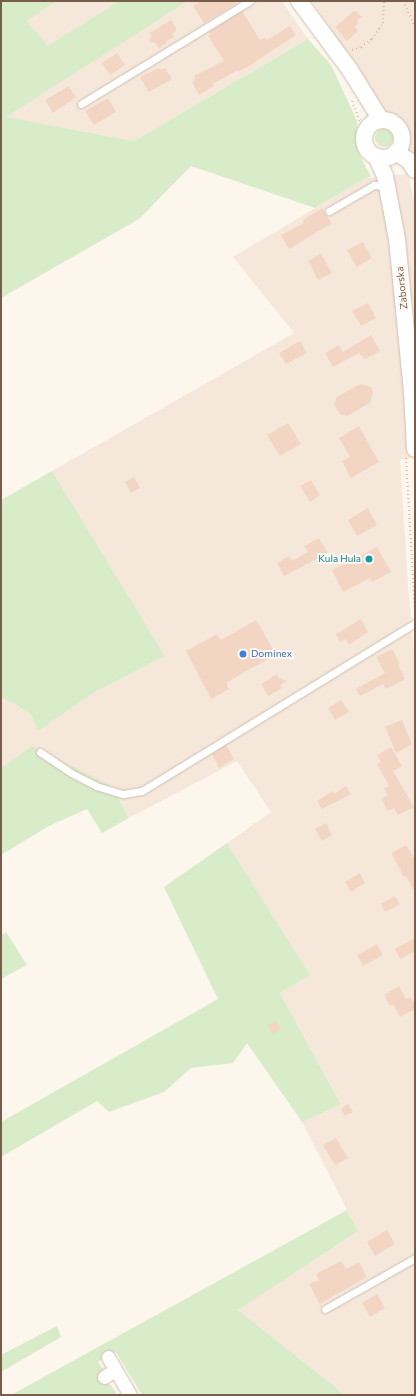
<!DOCTYPE html>
<html>
<head>
<meta charset="utf-8">
<style>
	body { margin:0 }
	#map { position:relative; width:416px; height:1396px; overflow:hidden; background:#fdf6ec; font-family:Commissioner,sans-serif }
	div>[style] { position:absolute }
	.residential>* { inset:0; background:#f5e8da }
	.green>* { inset:0; background:#d8ecc9 }
	.round { border-radius:50% }
	.building>* { inset:0; background:#f3d5c3 }
	.path>* { height:2px; margin-top:-1px; transform-origin:0; background:repeating-linear-gradient(90deg,#d9b8a5 0 1px,transparent 0 4px) }
	.roads { filter:drop-shadow(0 0 1px #d1beb0) drop-shadow(0 0 1px #d1beb0) }
	.service>* { height:7px; margin:-3.5px; padding:0 3.5px; transform-origin:3.5px; border-radius:3.5px; background:#fff }
	.minor>* { height:13px; margin:-6.5px; padding:0 6.5px; transform-origin:6.5px; border-radius:6.5px; background:#fff }
	.tertiary>* { height:16px; margin:-8px; padding:0 8px; transform-origin:8px; border-radius:8px; background:#fff }
	.tertiary>.ring { margin:-8px; padding:0; box-sizing:content-box; background:none; border:16px solid #fff; border-radius:50% }
	.dots>* { width:11px; height:11px; translate:-50% -50%; box-sizing:border-box; border:2px solid #fffaf3; border-radius:50% }
	span { translate:-50% -50%; white-space:nowrap; text-align:center; line-height:1.15; -webkit-text-stroke:3.5px #fffaf3; paint-order:stroke }
	.street-label { font-size:10px; color:#7a5c4d }
	.culture-label { font-size:10px; color:#0d838f }
	.right { translate:-100% -50%; text-align:right }
	.shop-label { font-size:10px; color:#366cbe }
	.left { translate:0 -50%; text-align:left }
	.frame { position:absolute; inset:0; border:2px solid #7a5c4d; pointer-events:none }
</style>
</head>
<body>
<div id="map">
	<div class="residential">
		<i style="clip-path:polygon(57px 1px,119px 1px,48px 47px,27px 21px)"></i>
		<i style="clip-path:polygon(188px 1px,282px 1px,308px 39px,134px 141px,5px 117px)"></i>
		<i style="clip-path:polygon(312px 1px,415px 1px,415px 162px,385px 110px)"></i>
		<i style="clip-path:polygon(408px 174px,415px 206px,415px 458px,400px 459px,408px 585px,415px 664px,415px 1395px,345px 1395px,238px 1310px,358px 1231px,302px 1122px,341px 1103px,280px 993px,310px 975px,227px 843px,271px 812px,237px 761px,129px 818px,112px 787px,3px 767px,1px 766px,1px 698px,15px 704px,31px 715px,38px 731px,95px 692px,165px 656px,52px 471px,294px 333px,233px 257px,366px 178px)"></i>
	</div>
	<div class="green">
		<i style="clip-path:polygon(1px 1px,57px 1px,27px 21px,48px 46px,119px 1px,188px 1px,6px 117px,134px 141px,308px 39px,331px 65px,357px 121px,358px 152px,371px 177px,366px 178px,315px 208px,191px 166px,139px 219px,1px 298px)"></i>
		<i class="round" style="left:375px;top:129px;width:18px;height:18px"></i>
		<i style="clip-path:polygon(52px 471px,165px 656px,95px 692px,38px 731px,31px 715px,15px 704px,1px 698px,1px 500px)"></i>
		<i style="clip-path:polygon(32px 746px,112px 787px,129px 818px,102px 833px,87px 809px,49px 826px,1px 855px,1px 766px,3px 767px)"></i>
		<i style="clip-path:polygon(227px 843px,310px 975px,280px 993px,341px 1104px,302px 1122px,247px 1043px,233px 1063px,191px 1068px,164px 1092px,109px 1112px,97px 1101px,1px 1157px,1px 1122px,218px 999px,164px 887px)"></i>
		<i style="clip-path:polygon(6px 932px,27px 965px,1px 979px,1px 935px)"></i>
		<i style="clip-path:polygon(347px 1210px,358px 1231px,238px 1310px,345px 1395px,142px 1395px,116px 1352px,98px 1362px,103px 1369px,101px 1373px,103px 1382px,111px 1385px,117px 1395px,11px 1395px)"></i>
		<i style="clip-path:polygon(57px 1326px,61px 1337px,1px 1372px,1px 1355px)"></i>
	</div>
	<div class="building">
		<i style="clip-path:polygon(201px 1px,235px 1px,237px 3px,204px 23px,193px 6px)"></i>
		<i style="clip-path:polygon(355px 10px,362px 17px,357px 21px,358px 23px,355px 26px,358px 31px,347px 41px,335px 27px)"></i>
		<i style="clip-path:polygon(242px 11px,260px 40px,265px 37px,267px 40px,290px 26px,296px 35px,249px 66px,239px 71px,238px 70px,213px 84px,214px 86px,199px 95px,192px 82px,196px 79px,194px 76px,224px 61px,208px 36px,211px 34px,209px 32px)"></i>
		<i style="clip-path:polygon(171px 20px,177px 30px,172px 34px,174px 37px,166px 41px,167px 43px,159px 48px,155px 43px,149px 42px,151px 36px,150px 33px)"></i>
		<i style="clip-path:polygon(117px 53px,125px 65px,110px 75px,102px 63px)"></i>
		<i style="clip-path:polygon(159px 68px,160px 70px,165px 68px,172px 79px,149px 92px,140px 77px)"></i>
		<i style="clip-path:polygon(69px 86px,76px 97px,53px 113px,45px 100px)"></i>
		<i style="clip-path:polygon(108px 98px,116px 112px,94px 125px,85px 111px)"></i>
		<i style="clip-path:polygon(323px 208px,325px 214px,332px 223px,289px 249px,281px 235px,304px 223px,303px 220px)"></i>
		<i style="clip-path:polygon(363px 242px,372px 258px,357px 267px,347px 250px)"></i>
		<i style="clip-path:polygon(321px 254px,332px 273px,318px 280px,308px 261px)"></i>
		<i style="clip-path:polygon(368px 303px,376px 318px,361px 326px,352px 311px)"></i>
		<i style="clip-path:polygon(371px 335px,380px 351px,365px 359px,359px 353px,333px 367px,325px 353px,339px 345px,343px 352px)"></i>
		<i style="clip-path:polygon(300px 341px,307px 353px,286px 364px,279px 353px)"></i>
		<i style="clip-path:polygon(360px 384px,371px 387px,373px 392px,370px 403px,347px 416px,340px 414px,334px 405px,337px 397px)"></i>
		<i style="clip-path:polygon(288px 423px,301px 444px,280px 456px,267px 435px)"></i>
		<i style="clip-path:polygon(359px 426px,379px 462px,351px 478px,342px 461px,350px 457px,339px 438px)"></i>
		<i style="clip-path:polygon(134px 477px,140px 488px,131px 493px,125px 482px)"></i>
		<i style="clip-path:polygon(311px 480px,320px 495px,310px 502px,300px 486px)"></i>
		<i style="clip-path:polygon(368px 508px,377px 525px,357px 536px,348px 520px)"></i>
		<i style="clip-path:polygon(319px 538px,328px 553px,284px 576px,277px 563px,289px 556px,292px 561px,308px 552px,304px 546px)"></i>
		<i style="clip-path:polygon(377px 547px,391px 572px,372px 582px,370px 578px,343px 592px,332px 570px)"></i>
		<i style="clip-path:polygon(361px 619px,368px 632px,349px 645px,346px 639px,340px 642px,336px 634px)"></i>
		<i style="clip-path:polygon(256px 620px,276px 654px,226px 683px,229px 689px,211px 699px,186px 651px,217px 634px,221px 640px)"></i>
		<i style="clip-path:polygon(392px 649px,400px 664px,398px 665px,405px 679px,386px 689px,383px 684px,360px 696px,356px 689px,385px 673px,376px 657px)"></i>
		<i style="clip-path:polygon(277px 674px,279px 678px,287px 681px,280px 685px,282px 688px,268px 696px,261px 684px)"></i>
		<i style="clip-path:polygon(341px 700px,349px 712px,335px 720px,328px 708px)"></i>
		<i style="clip-path:polygon(402px 720px,412px 744px,396px 753px,385px 727px)"></i>
		<i style="clip-path:polygon(226px 745px,234px 759px,219px 768px,212px 754px)"></i>
		<i style="clip-path:polygon(391px 747px,402px 766px,393px 771px,414px 807px,398px 815px,394px 808px,388px 811px,381px 799px,388px 795px,384px 788px,389px 786px,377px 764px,381px 762px,377px 755px)"></i>
		<i style="clip-path:polygon(346px 786px,351px 794px,322px 809px,317px 801px,333px 791px,334px 794px)"></i>
		<i style="clip-path:polygon(326px 823px,332px 835px,322px 841px,315px 829px)"></i>
		<i style="clip-path:polygon(406px 845px,415px 860px,415px 892px,406px 876px,404px 877px,391px 853px)"></i>
		<i style="clip-path:polygon(360px 873px,365px 883px,351px 892px,345px 882px)"></i>
		<i style="clip-path:polygon(395px 896px,400px 904px,385px 912px,381px 904px)"></i>
		<i style="clip-path:polygon(415px 938px,415px 951px,400px 959px,395px 949px)"></i>
		<i style="clip-path:polygon(377px 944px,383px 955px,363px 966px,357px 955px)"></i>
		<i style="clip-path:polygon(399px 986px,406px 999px,411px 997px,415px 1005px,415px 1009px,400px 1017px,393px 1004px,390px 1006px,384px 995px)"></i>
		<i style="clip-path:polygon(277px 1021px,281px 1030px,272px 1034px,268px 1025px)"></i>
		<i style="clip-path:polygon(348px 1104px,353px 1112px,345px 1116px,341px 1109px)"></i>
		<i style="clip-path:polygon(336px 1138px,348px 1158px,335px 1165px,323px 1145px)"></i>
		<i style="clip-path:polygon(387px 1230px,395px 1244px,375px 1256px,367px 1242px)"></i>
		<i style="clip-path:polygon(341px 1261px,346px 1269px,359px 1262px,367px 1277px,320px 1304px,309px 1284px,319px 1280px,316px 1274px)"></i>
		<i style="clip-path:polygon(377px 1294px,385px 1308px,370px 1317px,362px 1303px)"></i>
	</div>
	<div class="path">
		<i style="left:403px;top:1px;width:29px;rotate:65deg"></i>
		<i style="left:352px;top:50px;width:9px;rotate:-18deg"></i>
		<i style="left:361px;top:47px;width:14px;rotate:-36deg"></i>
		<i style="left:372px;top:39px;width:19px;rotate:-55deg"></i>
		<i style="left:383px;top:23px;width:22px;rotate:-87deg"></i>
		<i style="left:352px;top:101px;width:24px;rotate:68deg"></i>
		<i style="left:361px;top:123px;width:17px;rotate:97deg"></i>
		<i style="left:359px;top:140px;width:14px;rotate:73deg"></i>
		<i style="left:406px;top:458px;width:156px;rotate:86.7deg"></i>
	</div>
	<div class="roads">
		<div class="service">
			<i style="left:81px;top:104px;width:198px;rotate:-31.4deg"></i>
			<i style="left:329px;top:211px;width:52px;rotate:-30deg"></i>
			<i style="left:374px;top:185px;width:12px;rotate:5deg"></i>
			<i style="left:40px;top:752px;width:37px;rotate:34deg"></i>
			<i style="left:71px;top:773px;width:28px;rotate:27deg"></i>
			<i style="left:96px;top:786px;width:28px;rotate:17deg"></i>
			<i style="left:123px;top:794px;width:19px;rotate:-9deg"></i>
			<i style="left:142px;top:791px;width:321px;rotate:-31.6deg"></i>
			<i style="left:325px;top:1309px;width:103px;rotate:-29.5deg"></i>
		</div>
		<div class="minor">
			<i style="left:108px;top:1357px;width:44px;rotate:59.9deg"></i>
			<i style="left:104px;top:1377px;width:13px;rotate:-32deg"></i>
		</div>
		<div class="tertiary">
			<i style="left:299px;top:1px;width:86px;rotate:53.5deg"></i>
			<i style="left:350px;top:70px;width:59px;rotate:58.2deg"></i>
			<i class="ring" style="left:364px;top:120px;width:22px;height:22px"></i>
			<i style="left:396px;top:152px;width:14px;rotate:34deg"></i>
			<i style="left:408px;top:160px;width:12px;rotate:55deg"></i>
			<i style="left:376px;top:156px;width:22px;rotate:66deg"></i>
			<i style="left:385px;top:176px;width:64px;rotate:79.2deg"></i>
			<i style="left:397px;top:239px;width:154px;rotate:84.4deg"></i>
			<i style="left:412px;top:392px;width:57px;rotate:87deg"></i>
		</div>
	</div>
	<div class="dots">
		<i style="left:369px;top:559px;background:#0f9aa8"></i>
		<i style="left:243px;top:654px;background:#3f7fe0"></i>
	</div>
	<div class="street-label">
		<span style="left:402px;top:288px;rotate:-96deg">Zaborska</span>
	</div>
	<div class="culture-label">
		<span class="right" style="left:361px;top:559px">Kula Hula</span>
	</div>
	<div class="shop-label">
		<span class="left" style="left:251px;top:654px">Dominex</span>
	</div>
	<div class="frame"></div>
</div>
</body>
</html>
